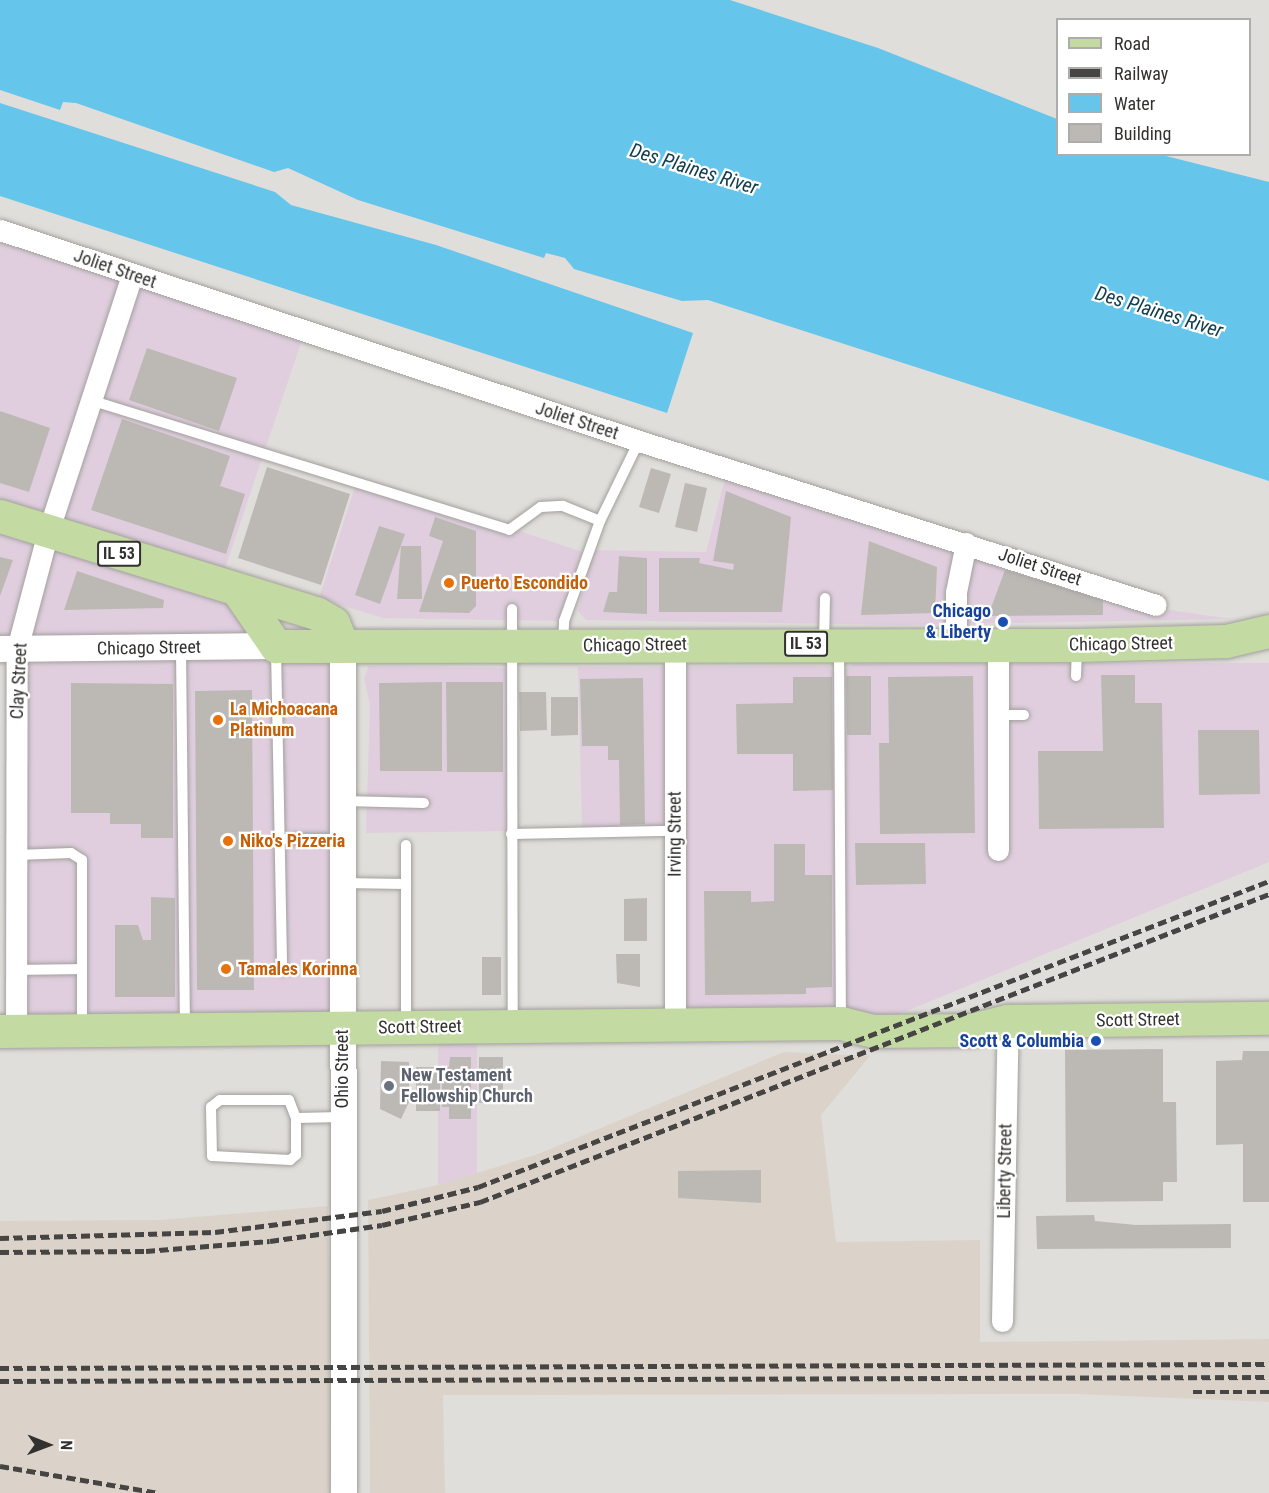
<!DOCTYPE html>
<html>
<head>
<meta charset="utf-8">
<style>
	body { margin:0 }
	#map { position:relative; width:1269px; height:1493px; overflow:hidden; background:#e0deda; font-family:"Roboto Condensed",sans-serif }
	div>[style] { position:absolute }
	.commercial>* { inset:0; background:#e0cedf }
	.built>* { inset:0; background:#dbd3c9 }
	.water>* { inset:0; background:#65c5eb }
	.building>* { inset:0; background:#bcb9b5 }
	.roads { filter:drop-shadow(0 0 2px #a2a09c) drop-shadow(0 0 2px #a2a09c) }
	.service>* { height:10px; margin:-5px; padding:0 5px; transform-origin:5px; border-radius:5px; background:#fff }
	.minor>* { height:21px; margin:-10.5px; padding:0 10.5px; transform-origin:10.5px; border-radius:10.5px; background:#fff }
	.tertiary>* { height:26px; margin:-13px; padding:0 13px; transform-origin:13px; border-radius:13px; background:#fff }
	.primary>* { height:33px; margin:-16.5px; padding:0 16.5px; transform-origin:16.5px; border-radius:16.5px; background:#c3daa2 }
	.rail>* { height:4.5px; margin-top:-2.25px; transform-origin:0; background:repeating-linear-gradient(90deg,#464543 0 9px,transparent 0 13.5px) }
	.dots>* { width:16px; height:16px; translate:-50% -50%; box-sizing:border-box; border:3px solid #fff; border-radius:50% }
	span { translate:-50% -50%; white-space:nowrap; text-align:center; line-height:1.15; -webkit-text-stroke:4.5px #fff; paint-order:stroke }
	.shield-label span { padding:2px 4px; background:#fff; border:2px solid; border-radius:4px; -webkit-text-stroke-width:0 }
	.shield-label { font-size:16px; color:#32312f; font-weight:700 }
	.street-label { font-size:18px; color:#32312f }
	.food-label { font-size:18px; color:#c56008; font-weight:700 }
	.left { translate:0 -50%; text-align:left }
	.transit-label { font-size:18px; color:#164399; font-weight:700 }
	.right { translate:-100% -50%; text-align:right }
	.worship-label { font-size:18px; color:#5b616d; font-weight:700 }
	.water-label { font-size:20px; color:#123d4d; font-style:italic }
	.legend { position:absolute; left:1056px; top:18px; width:195px; height:138px; box-sizing:border-box; background:#fff; border:2px solid #adadac; margin:0; padding:8px 10px; list-style:none; font-size:18px; color:#32312f }
	.legend li { display:flex; align-items:center; gap:12px; height:30px }
	.legend b { width:30px; border:2px solid #adadac }
	.north { position:absolute; left:18px; top:1415px; width:60px; height:60px; -webkit-text-stroke:4px #fff; paint-order:stroke; rotate:91deg; font-size:16px; font-weight:700; line-height:24px; text-align:center; color:#32312f }
	.north::after { content:''; display:block; margin:auto; width:21px; height:27px; background:#32312f; clip-path:polygon(50% 0,100% 100%,50% 72%,0 100%) }
</style>
</head>
<body>
<div id="map">
	<div class="commercial">
		<i style="clip-path:polygon(0 231px,304px 334px,220px 583px,0 514px)"></i>
		<i style="clip-path:polygon(727px 471px,1157px 608px,1231px 619px,901px 625px,586px 620px,578px 611px,592px 550px,706px 552px)"></i>
		<i style="clip-path:polygon(358px 478px,586px 553px,562px 621px,383px 618px,319px 598px)"></i>
		<i style="clip-path:polygon(0 518px,46px 533px,16px 647px,0 647px)"></i>
		<i style="clip-path:polygon(49px 533px,237px 592px,275px 645px,18px 647px)"></i>
		<i style="clip-path:polygon(342px 647px,341px 1029px,17px 1031px,18px 650px)"></i>
		<i style="clip-path:polygon(1269px 663px,1269px 862px,887px 1019px,845px 1020px,845px 669px,853px 664px)"></i>
		<i style="clip-path:polygon(369px 666px,513px 668px,513px 831px,366px 833px,370px 705px,364px 678px)"></i>
		<i style="clip-path:polygon(829px 666px,834px 674px,839px 1021px,677px 1023px,676px 830px,582px 830px,578px 667px)"></i>
		<i style="clip-path:polygon(477px 1029px,477px 1174px,438px 1185px,438px 1030px)"></i>
	</div>
	<div class="built">
		<i style="clip-path:polygon(784px 1052px,870px 1056px,821px 1115px,836px 1242px,980px 1240px,980px 1342px,1269px 1339px,1269px 1402px,1077px 1394px,443px 1395px,445px 1493px,370px 1493px,368px 1200px,438px 1185px,538px 1154px)"></i>
		<i style="clip-path:polygon(328px 1206px,330px 1493px,0 1493px,0 1221px,159px 1220px)"></i>
	</div>
	<div class="water">
		<i style="clip-path:polygon(0 0,730px 0,878px 48px,1057px 119px,1058px 154px,1162px 155px,1269px 182px,1269px 481px,708px 300px,682px 301px,574px 269px,565px 258px,546px 253px,544px 258px,358px 200px,288px 168px,274px 172px,76px 103px,63px 102px,60px 110px,0 90px)"></i>
		<i style="clip-path:polygon(0 103px,275px 192px,291px 205px,436px 245px,693px 333px,667px 413px,0 196px)"></i>
	</div>
	<div class="building">
		<i style="clip-path:polygon(147px 348px,237px 378px,219px 431px,129px 400px)"></i>
		<i style="clip-path:polygon(0 411px,50px 428px,29px 492px,0 483px)"></i>
		<i style="clip-path:polygon(122px 419px,230px 456px,220px 486px,245px 494px,226px 554px,91px 510px)"></i>
		<i style="clip-path:polygon(267px 467px,350px 494px,321px 585px,238px 558px)"></i>
		<i style="clip-path:polygon(651px 468px,671px 474px,659px 513px,639px 507px)"></i>
		<i style="clip-path:polygon(685px 483px,707px 488px,697px 532px,675px 527px)"></i>
		<i style="clip-path:polygon(726px 491px,791px 517px,782px 612px,659px 612px,659px 558px,700px 558px,699px 563px,733px 570px,734px 564px,713px 561px)"></i>
		<i style="clip-path:polygon(435px 517px,476px 531px,476px 606px,469px 613px,419px 612px,443px 541px,429px 536px)"></i>
		<i style="clip-path:polygon(379px 526px,405px 534px,380px 604px,355px 595px)"></i>
		<i style="clip-path:polygon(869px 541px,937px 567px,935px 613px,861px 615px)"></i>
		<i style="clip-path:polygon(401px 546px,421px 546px,422px 599px,397px 599px)"></i>
		<i style="clip-path:polygon(619px 556px,647px 558px,647px 614px,603px 612px,609px 592px,617px 592px)"></i>
		<i style="clip-path:polygon(0 557px,13px 560px,0 596px)"></i>
		<i style="clip-path:polygon(1005px 570px,1103px 600px,1103px 615px,988px 616px)"></i>
		<i style="clip-path:polygon(77px 571px,164px 600px,163px 608px,64px 610px)"></i>
		<i style="clip-path:polygon(1101px 675px,1135px 675px,1135px 703px,1162px 703px,1164px 828px,1039px 829px,1038px 751px,1103px 751px)"></i>
		<i style="clip-path:polygon(846px 676px,871px 676px,871px 735px,847px 735px)"></i>
		<i style="clip-path:polygon(973px 676px,975px 833px,880px 834px,879px 743px,889px 743px,888px 677px)"></i>
		<i style="clip-path:polygon(793px 677px,832px 677px,833px 790px,793px 791px,793px 754px,737px 754px,736px 704px,793px 703px)"></i>
		<i style="clip-path:polygon(643px 678px,645px 824px,620px 825px,619px 760px,608px 760px,608px 746px,582px 746px,580px 679px)"></i>
		<i style="clip-path:polygon(442px 682px,442px 771px,380px 771px,379px 683px)"></i>
		<i style="clip-path:polygon(446px 682px,503px 682px,503px 772px,447px 772px)"></i>
		<i style="clip-path:polygon(71px 683px,173px 684px,173px 838px,141px 838px,141px 824px,110px 824px,110px 813px,71px 813px)"></i>
		<i style="clip-path:polygon(252px 690px,254px 990px,197px 990px,195px 691px)"></i>
		<i style="clip-path:polygon(519px 692px,546px 692px,547px 730px,520px 731px)"></i>
		<i style="clip-path:polygon(551px 697px,578px 697px,578px 735px,551px 736px)"></i>
		<i style="clip-path:polygon(1198px 730px,1259px 730px,1260px 794px,1199px 795px)"></i>
		<i style="clip-path:polygon(855px 843px,925px 843px,926px 884px,856px 885px)"></i>
		<i style="clip-path:polygon(774px 844px,805px 844px,805px 875px,832px 875px,832px 987px,806px 988px,806px 994px,705px 995px,704px 891px,751px 891px,751px 902px,774px 901px)"></i>
		<i style="clip-path:polygon(151px 897px,175px 898px,175px 997px,115px 997px,115px 925px,138px 925px,143px 940px,151px 940px)"></i>
		<i style="clip-path:polygon(647px 898px,647px 941px,624px 941px,624px 899px)"></i>
		<i style="clip-path:polygon(616px 954px,640px 954px,640px 987px,617px 983px)"></i>
		<i style="clip-path:polygon(482px 957px,501px 957px,501px 995px,482px 995px)"></i>
		<i style="clip-path:polygon(1163px 1049px,1163px 1102px,1176px 1102px,1177px 1182px,1163px 1182px,1163px 1201px,1066px 1202px,1065px 1050px)"></i>
		<i style="clip-path:polygon(1243px 1051px,1269px 1051px,1269px 1202px,1243px 1202px,1243px 1144px,1216px 1145px,1216px 1061px,1242px 1060px)"></i>
		<i style="clip-path:polygon(450px 1057px,471px 1057px,471px 1119px,449px 1119px,449px 1107px,442px 1107px,442px 1067px,449px 1067px)"></i>
		<i style="clip-path:polygon(479px 1057px,503px 1057px,503px 1103px,479px 1103px)"></i>
		<i style="clip-path:polygon(381px 1061px,409px 1062px,409px 1102px,401px 1119px,380px 1109px)"></i>
		<i style="clip-path:polygon(416px 1067px,440px 1067px,440px 1111px,416px 1111px)"></i>
		<i style="clip-path:polygon(761px 1170px,761px 1203px,678px 1198px,678px 1171px)"></i>
		<i style="clip-path:polygon(1094px 1215px,1095px 1221px,1136px 1225px,1231px 1224px,1231px 1248px,1037px 1249px,1036px 1216px)"></i>
	</div>
	<div class="roads">
		<div class="service">
			<i style="left:90px;top:400px;width:439px;rotate:17.2deg"></i>
			<i style="left:509px;top:530px;width:39px;rotate:-36deg"></i>
			<i style="left:541px;top:507px;width:22px;rotate:-3deg"></i>
			<i style="left:563px;top:506px;width:40px;rotate:22deg"></i>
			<i style="left:512px;top:609px;width:414px;rotate:89.9deg"></i>
			<i style="left:563px;top:643px;width:22px;rotate:-87deg"></i>
			<i style="left:564px;top:621px;width:106px;rotate:-70.2deg"></i>
			<i style="left:600px;top:521px;width:89px;rotate:-64deg"></i>
			<i style="left:824px;top:643px;width:45px;rotate:-88.7deg"></i>
			<i style="left:839px;top:647px;width:372px;rotate:89.7deg"></i>
			<i style="left:181px;top:648px;width:377px;rotate:89.4deg"></i>
			<i style="left:276px;top:649px;width:321px;rotate:88.9deg"></i>
			<i style="left:1076px;top:676px;width:28px;rotate:-88deg"></i>
			<i style="left:998px;top:715px;width:26px"></i>
			<i style="left:344px;top:801px;width:80px;rotate:1.4deg"></i>
			<i style="left:511px;top:834px;width:163px;rotate:-1.1deg"></i>
			<i style="left:280px;top:839px;width:62px"></i>
			<i style="left:16px;top:855px;width:55px;rotate:-2.1deg"></i>
			<i style="left:71px;top:853px;width:13px;rotate:32deg"></i>
			<i style="left:82px;top:860px;width:166px;rotate:90deg"></i>
			<i style="left:343px;top:883px;width:63px;rotate:0.9deg"></i>
			<i style="left:16px;top:970px;width:66px;rotate:-0.9deg"></i>
			<i style="left:406px;top:1024px;width:179px;rotate:-90deg"></i>
			<i style="left:220px;top:1100px;width:69px"></i>
			<i style="left:289px;top:1100px;width:19px;rotate:69deg"></i>
			<i style="left:296px;top:1118px;width:37px;rotate:90deg"></i>
			<i style="left:296px;top:1155px;width:8px;rotate:140deg"></i>
			<i style="left:290px;top:1160px;width:78px;rotate:-177.1deg"></i>
			<i style="left:212px;top:1156px;width:49px;rotate:-91.2deg"></i>
			<i style="left:211px;top:1107px;width:11px;rotate:-38deg"></i>
			<i style="left:296px;top:1118px;width:46px;rotate:-1.2deg"></i>
		</div>
		<div class="minor">
			<i style="left:0;top:230px;width:673px;rotate:18.27deg"></i>
			<i style="left:639px;top:441px;width:542px;rotate:17.6deg"></i>
			<i style="left:998px;top:644px;width:206px;rotate:90deg"></i>
			<i style="left:956px;top:645px;width:53px;rotate:-90deg"></i>
			<i style="left:956px;top:592px;width:50px;rotate:-78.5deg"></i>
			<i style="left:675px;top:1024px;width:380px;rotate:-90deg"></i>
			<i style="left:16px;top:1031px;width:382px;rotate:-89.9deg"></i>
			<i style="left:17px;top:649px;width:121px;rotate:-75.2deg"></i>
			<i style="left:48px;top:532px;width:270px;rotate:-71.9deg"></i>
			<i style="left:1002px;top:1321px;width:300px;rotate:-88.9deg"></i>
		</div>
		<div class="tertiary">
			<i style="left:343px;top:646px;width:847px;rotate:89.93deg"></i>
			<i style="left:0;top:649px;width:276px;rotate:-0.6deg"></i>
		</div>
		<div class="primary">
			<i style="left:0;top:516px;width:331px;rotate:17.1deg"></i>
			<i style="left:316px;top:613px;width:20px;rotate:30deg"></i>
			<i style="left:333px;top:623px;width:25px;rotate:67deg"></i>
			<i style="left:238px;top:591px;width:67px;rotate:55.4deg"></i>
			<i style="left:276px;top:646px;width:801px;rotate:-0.07deg"></i>
			<i style="left:1077px;top:645px;width:149px;rotate:-1.5deg"></i>
			<i style="left:1226px;top:641px;width:44px;rotate:-13.1deg"></i>
			<i style="left:0;top:1031px;width:841px;rotate:-0.55deg"></i>
			<i style="left:841px;top:1023px;width:34px;rotate:14deg"></i>
			<i style="left:874px;top:1031px;width:97px;rotate:-0.6deg"></i>
			<i style="left:971px;top:1030px;width:38px;rotate:-14deg"></i>
			<i style="left:1008px;top:1021px;width:261px;rotate:-0.7deg"></i>
		</div>
	</div>
	<div class="rail">
		<i style="left:0;top:1238px;width:215px;rotate:-1.6deg"></i>
		<i style="left:215px;top:1232px;width:168px;rotate:-7.2deg"></i>
		<i style="left:382px;top:1211px;width:99px;rotate:-14deg"></i>
		<i style="left:478px;top:1187px;width:848px;rotate:-21.15deg"></i>
		<i style="left:0;top:1252px;width:146px;rotate:-0.4deg"></i>
		<i style="left:146px;top:1251px;width:124px;rotate:-4.6deg"></i>
		<i style="left:270px;top:1241px;width:113px;rotate:-8.1deg"></i>
		<i style="left:382px;top:1225px;width:101px;rotate:-13.2deg"></i>
		<i style="left:480px;top:1202px;width:847px;rotate:-21.32deg"></i>
		<i style="left:0;top:1368px;width:1269px;rotate:-0.18deg"></i>
		<i style="left:0;top:1381px;width:1269px;rotate:-0.18deg"></i>
		<i style="left:1193px;top:1392px;width:76px"></i>
		<i style="left:0;top:1466px;width:161px;rotate:9.6deg"></i>
	</div>
	<div class="dots">
		<i style="left:449px;top:583px;background:#e8710a"></i>
		<i style="left:1003px;top:622px;background:#1a4fb4"></i>
		<i style="left:218px;top:720px;background:#e8710a"></i>
		<i style="left:228px;top:841px;background:#e8710a"></i>
		<i style="left:226px;top:969px;background:#e8710a"></i>
		<i style="left:1096px;top:1041px;background:#1a4fb4"></i>
		<i style="left:389px;top:1086px;background:#6b7280"></i>
	</div>
	<div class="shield-label">
		<span style="left:119px;top:554px">IL 53</span>
		<span style="left:806px;top:644px">IL 53</span>
	</div>
	<div class="street-label">
		<span style="left:115px;top:269px;rotate:19deg">Joliet Street</span>
		<span style="left:577px;top:421px;rotate:18deg">Joliet Street</span>
		<span style="left:1040px;top:567px;rotate:18deg">Joliet Street</span>
		<span style="left:1121px;top:644px;rotate:-1deg">Chicago Street</span>
		<span style="left:635px;top:645px;rotate:-1deg">Chicago Street</span>
		<span style="left:149px;top:648px;rotate:-1deg">Chicago Street</span>
		<span style="left:19px;top:681px;rotate:-87deg">Clay Street</span>
		<span style="left:675px;top:834px;rotate:-90deg">Irving Street</span>
		<span style="left:1138px;top:1020px;rotate:-1deg">Scott Street</span>
		<span style="left:420px;top:1027px;rotate:-1deg">Scott Street</span>
		<span style="left:342px;top:1069px;rotate:-90deg">Ohio Street</span>
		<span style="left:1005px;top:1171px;rotate:-89deg">Liberty Street</span>
	</div>
	<div class="food-label">
		<span class="left" style="left:461px;top:583px">Puerto Escondido</span>
		<span class="left" style="left:230px;top:720px">La Michoacana<br>Platinum</span>
		<span class="left" style="left:240px;top:841px">Niko's Pizzeria</span>
		<span class="left" style="left:238px;top:969px">Tamales Korinna</span>
	</div>
	<div class="transit-label">
		<span class="right" style="left:991px;top:622px">Chicago<br>&amp; Liberty</span>
		<span class="right" style="left:1084px;top:1041px">Scott &amp; Columbia</span>
	</div>
	<div class="worship-label">
		<span class="left" style="left:401px;top:1086px">New Testament<br>Fellowship Church</span>
	</div>
	<div class="water-label">
		<span style="left:694px;top:169px;rotate:17deg">Des Plaines River</span>
		<span style="left:1159px;top:312px;rotate:17deg">Des Plaines River</span>
	</div>
	<ul class="legend">
	<li><b style="height:8px;background:#c3daa2"></b>Road</li>
	<li><b style="height:8px;background:#464543"></b>Railway</li>
	<li><b style="height:16px;background:#65c5eb"></b>Water</li>
	<li><b style="height:16px;background:#bcb9b5"></b>Building</li>
	</ul>
	<div class="north">N</div>
</div>
</body>
</html>
